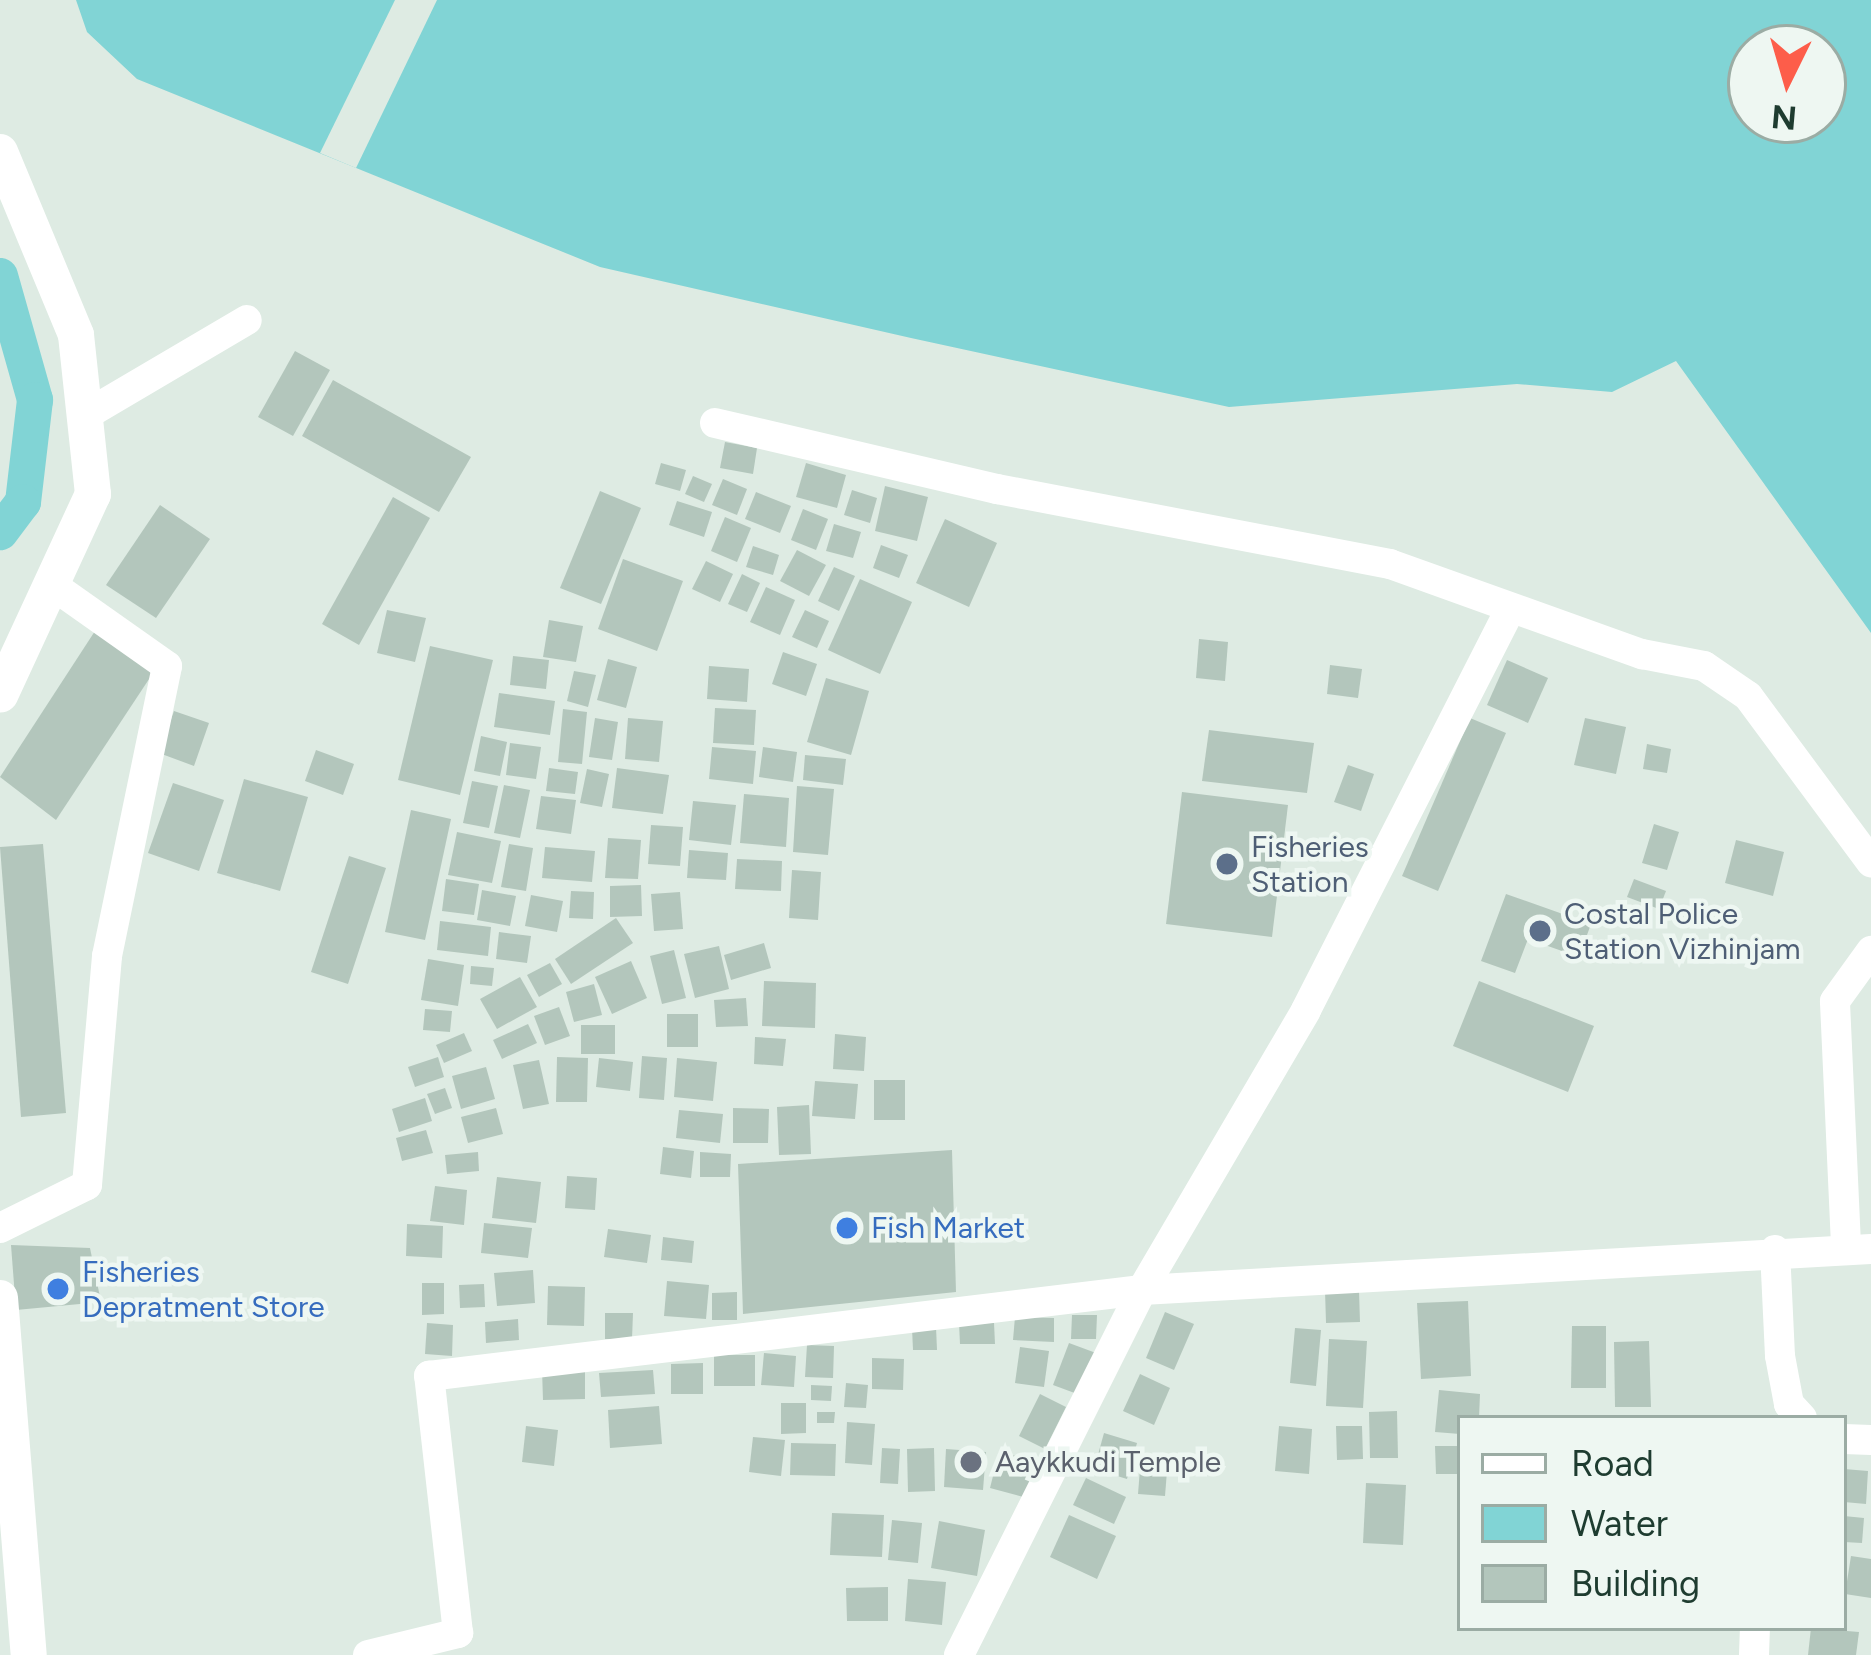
<!DOCTYPE html>
<html>
<head>
<meta charset="utf-8">
<style>
	body { margin:0 }
	#map { position:relative; width:1871px; height:1655px; overflow:hidden; background:#deebe3; font-family:Figtree,sans-serif }
	div>[style] { position:absolute }
	.water>* { inset:0; background:#81d4d5 }
	.pier>* { inset:0; background:#deebe3 }
	.canal>* { height:36px; margin:-18px; padding:0 18px; transform-origin:18px; border-radius:18px; background:#81d4d5 }
	.building>* { inset:0; background:#b3c6bc }
	.minor>* { height:30px; margin:-15px; padding:0 15px; transform-origin:15px; border-radius:15px; background:#fff }
	.tertiary>* { height:36px; margin:-18px; padding:0 18px; transform-origin:18px; border-radius:18px; background:#fff }
	.dots>* { width:33px; height:33px; translate:-50% -50%; box-sizing:border-box; border:6px solid #eef7f2; border-radius:50% }
	span { translate:-50% -50%; white-space:nowrap; text-align:center; line-height:1.15; -webkit-text-stroke:9px #eef7f2; paint-order:stroke }
	.service-label { font-size:30px; color:#4e5e75 }
	.left { translate:0 -50%; text-align:left }
	.shop-label { font-size:30px; color:#366cbe }
	.worship-label { font-size:30px; color:#5b616d }
	.legend { position:absolute; left:1457px; top:1415px; width:390px; height:216px; box-sizing:border-box; background:#eef7f2; border:3px solid #9baca4; margin:0; padding:15px 21px; list-style:none; font-size:36px; color:#1e3c30 }
	.legend li { display:flex; align-items:center; gap:24px; height:60px }
	.legend b { width:60px; border:3px solid #9baca4 }
	.north { position:absolute; left:1727px; top:24px; width:120px; height:120px; box-sizing:border-box; background:#eef7f2; border:3px solid #9baca4; border-radius:50%; rotate:185deg; font-size:33px; font-weight:700; line-height:48px; text-align:center; color:#1e3c30 }
	.north::after { content:''; display:block; margin:auto; width:42px; height:54px; background:#fd5d4a; clip-path:polygon(50% 0,100% 100%,50% 72%,0 100%) }
</style>
</head>
<body>
<div id="map">
	<div class="water">
		<i style="clip-path:polygon(evenodd,76px 0,1871px 0,1871px 633px,1676px 361px,1612px 392px,1517px 384px,1229px 407px,911px 338px,600px 267px,137px 79px,87px 32px,76px 0,1751px 48px,1823px 48px,1823px 120px,1751px 120px,1751px 48px)"></i>
	</div>
	<div class="pier">
		<i style="clip-path:polygon(395px 0,437px 0,356px 168px,320px 153px)"></i>
	</div>
	<div class="canal">
		<i style="left:0;top:276px;width:129px;rotate:74.2deg"></i>
		<i style="left:35px;top:400px;width:103px;rotate:96.7deg"></i>
		<i style="left:23px;top:502px;width:38px;rotate:127deg"></i>
	</div>
	<div class="building">
		<i style="clip-path:polygon(295px 351px,330px 370px,293px 436px,258px 417px)"></i>
		<i style="clip-path:polygon(333px 380px,471px 457px,439px 512px,302px 436px)"></i>
		<i style="clip-path:polygon(725px 442px,757px 448px,753px 474px,720px 468px)"></i>
		<i style="clip-path:polygon(661px 463px,686px 470px,680px 491px,655px 484px)"></i>
		<i style="clip-path:polygon(806px 463px,846px 475px,837px 508px,796px 497px)"></i>
		<i style="clip-path:polygon(693px 476px,712px 484px,704px 502px,685px 494px)"></i>
		<i style="clip-path:polygon(723px 479px,747px 489px,737px 515px,712px 505px)"></i>
		<i style="clip-path:polygon(885px 486px,928px 497px,917px 541px,875px 531px)"></i>
		<i style="clip-path:polygon(852px 490px,877px 498px,870px 523px,844px 515px)"></i>
		<i style="clip-path:polygon(600px 491px,641px 508px,601px 604px,560px 588px)"></i>
		<i style="clip-path:polygon(756px 492px,791px 506px,780px 533px,745px 519px)"></i>
		<i style="clip-path:polygon(393px 497px,430px 518px,359px 645px,322px 624px)"></i>
		<i style="clip-path:polygon(677px 501px,712px 512px,704px 537px,669px 525px)"></i>
		<i style="clip-path:polygon(160px 505px,210px 539px,156px 618px,106px 585px)"></i>
		<i style="clip-path:polygon(803px 509px,828px 519px,816px 550px,791px 540px)"></i>
		<i style="clip-path:polygon(725px 517px,751px 528px,737px 562px,711px 551px)"></i>
		<i style="clip-path:polygon(945px 519px,997px 543px,969px 607px,916px 583px)"></i>
		<i style="clip-path:polygon(834px 524px,861px 532px,853px 558px,826px 551px)"></i>
		<i style="clip-path:polygon(881px 545px,908px 555px,899px 578px,873px 568px)"></i>
		<i style="clip-path:polygon(753px 546px,779px 555px,773px 575px,746px 567px)"></i>
		<i style="clip-path:polygon(797px 550px,826px 565px,809px 596px,780px 581px)"></i>
		<i style="clip-path:polygon(623px 559px,683px 581px,657px 651px,598px 629px)"></i>
		<i style="clip-path:polygon(706px 561px,733px 574px,720px 602px,692px 589px)"></i>
		<i style="clip-path:polygon(834px 567px,855px 576px,839px 611px,818px 601px)"></i>
		<i style="clip-path:polygon(742px 574px,760px 583px,747px 612px,728px 604px)"></i>
		<i style="clip-path:polygon(860px 579px,912px 602px,880px 674px,828px 650px)"></i>
		<i style="clip-path:polygon(766px 587px,795px 600px,780px 635px,750px 622px)"></i>
		<i style="clip-path:polygon(387px 610px,426px 618px,415px 662px,377px 653px)"></i>
		<i style="clip-path:polygon(805px 610px,829px 621px,817px 648px,792px 637px)"></i>
		<i style="clip-path:polygon(549px 620px,583px 626px,576px 662px,543px 657px)"></i>
		<i style="clip-path:polygon(95px 631px,155px 670px,56px 820px,0 777px)"></i>
		<i style="clip-path:polygon(1199px 639px,1228px 642px,1225px 681px,1196px 678px)"></i>
		<i style="clip-path:polygon(430px 646px,493px 660px,460px 795px,398px 780px)"></i>
		<i style="clip-path:polygon(783px 652px,817px 664px,806px 696px,772px 684px)"></i>
		<i style="clip-path:polygon(513px 656px,549px 660px,546px 689px,510px 685px)"></i>
		<i style="clip-path:polygon(608px 659px,637px 667px,626px 708px,597px 700px)"></i>
		<i style="clip-path:polygon(1507px 660px,1548px 678px,1528px 723px,1487px 705px)"></i>
		<i style="clip-path:polygon(1330px 665px,1362px 669px,1358px 698px,1327px 694px)"></i>
		<i style="clip-path:polygon(709px 666px,749px 669px,747px 702px,707px 699px)"></i>
		<i style="clip-path:polygon(574px 671px,596px 675px,588px 707px,567px 701px)"></i>
		<i style="clip-path:polygon(826px 678px,869px 691px,851px 755px,807px 742px)"></i>
		<i style="clip-path:polygon(499px 693px,555px 701px,550px 735px,494px 727px)"></i>
		<i style="clip-path:polygon(715px 708px,756px 710px,754px 745px,713px 743px)"></i>
		<i style="clip-path:polygon(563px 709px,587px 712px,582px 764px,558px 762px)"></i>
		<i style="clip-path:polygon(174px 711px,209px 723px,194px 766px,159px 753px)"></i>
		<i style="clip-path:polygon(595px 718px,618px 722px,612px 760px,589px 757px)"></i>
		<i style="clip-path:polygon(628px 718px,663px 721px,659px 762px,625px 759px)"></i>
		<i style="clip-path:polygon(1470px 718px,1506px 733px,1438px 891px,1402px 876px)"></i>
		<i style="clip-path:polygon(1585px 718px,1626px 727px,1616px 774px,1574px 765px)"></i>
		<i style="clip-path:polygon(1209px 730px,1314px 743px,1307px 793px,1202px 781px)"></i>
		<i style="clip-path:polygon(481px 736px,507px 742px,500px 776px,474px 771px)"></i>
		<i style="clip-path:polygon(510px 743px,541px 747px,536px 779px,506px 775px)"></i>
		<i style="clip-path:polygon(1647px 744px,1671px 749px,1667px 773px,1643px 769px)"></i>
		<i style="clip-path:polygon(712px 747px,756px 751px,753px 784px,709px 779px)"></i>
		<i style="clip-path:polygon(763px 747px,797px 752px,793px 782px,759px 777px)"></i>
		<i style="clip-path:polygon(316px 750px,354px 764px,343px 795px,305px 781px)"></i>
		<i style="clip-path:polygon(805px 755px,846px 759px,843px 785px,803px 780px)"></i>
		<i style="clip-path:polygon(1348px 765px,1374px 774px,1361px 811px,1334px 802px)"></i>
		<i style="clip-path:polygon(549px 768px,578px 772px,575px 794px,546px 791px)"></i>
		<i style="clip-path:polygon(617px 768px,669px 775px,663px 814px,612px 808px)"></i>
		<i style="clip-path:polygon(587px 769px,609px 774px,602px 807px,580px 803px)"></i>
		<i style="clip-path:polygon(244px 779px,308px 797px,280px 891px,217px 873px)"></i>
		<i style="clip-path:polygon(472px 781px,498px 786px,489px 828px,463px 823px)"></i>
		<i style="clip-path:polygon(173px 783px,224px 800px,199px 871px,148px 853px)"></i>
		<i style="clip-path:polygon(504px 785px,530px 790px,520px 838px,494px 833px)"></i>
		<i style="clip-path:polygon(797px 786px,834px 789px,828px 855px,793px 852px)"></i>
		<i style="clip-path:polygon(1182px 792px,1288px 805px,1272px 937px,1166px 924px)"></i>
		<i style="clip-path:polygon(744px 794px,789px 798px,786px 847px,740px 843px)"></i>
		<i style="clip-path:polygon(541px 796px,576px 800px,571px 834px,536px 829px)"></i>
		<i style="clip-path:polygon(693px 801px,736px 805px,731px 845px,689px 840px)"></i>
		<i style="clip-path:polygon(411px 810px,451px 819px,425px 940px,385px 932px)"></i>
		<i style="clip-path:polygon(1654px 824px,1679px 832px,1667px 870px,1642px 863px)"></i>
		<i style="clip-path:polygon(651px 825px,683px 827px,680px 866px,648px 864px)"></i>
		<i style="clip-path:polygon(457px 832px,501px 841px,492px 883px,448px 875px)"></i>
		<i style="clip-path:polygon(608px 838px,641px 840px,638px 879px,605px 878px)"></i>
		<i style="clip-path:polygon(1736px 840px,1784px 852px,1773px 896px,1725px 883px)"></i>
		<i style="clip-path:polygon(43px 844px,66px 1113px,21px 1117px,0 847px)"></i>
		<i style="clip-path:polygon(509px 844px,533px 848px,526px 891px,501px 887px)"></i>
		<i style="clip-path:polygon(545px 847px,595px 851px,592px 882px,542px 878px)"></i>
		<i style="clip-path:polygon(689px 850px,728px 853px,726px 880px,687px 878px)"></i>
		<i style="clip-path:polygon(349px 856px,386px 868px,348px 984px,311px 972px)"></i>
		<i style="clip-path:polygon(737px 859px,782px 861px,781px 891px,735px 889px)"></i>
		<i style="clip-path:polygon(792px 870px,821px 872px,818px 920px,789px 918px)"></i>
		<i style="clip-path:polygon(446px 879px,479px 884px,474px 915px,442px 911px)"></i>
		<i style="clip-path:polygon(1634px 879px,1666px 891px,1659px 909px,1627px 897px)"></i>
		<i style="clip-path:polygon(641px 885px,642px 916px,610px 917px,610px 886px)"></i>
		<i style="clip-path:polygon(482px 890px,516px 896px,510px 926px,477px 920px)"></i>
		<i style="clip-path:polygon(571px 891px,594px 892px,593px 919px,569px 918px)"></i>
		<i style="clip-path:polygon(680px 892px,683px 929px,654px 931px,651px 894px)"></i>
		<i style="clip-path:polygon(1506px 894px,1591px 924px,1579px 957px,1528px 939px,1515px 973px,1481px 961px)"></i>
		<i style="clip-path:polygon(531px 895px,563px 901px,557px 932px,525px 926px)"></i>
		<i style="clip-path:polygon(616px 918px,633px 943px,571px 984px,555px 959px)"></i>
		<i style="clip-path:polygon(440px 921px,491px 927px,488px 956px,437px 950px)"></i>
		<i style="clip-path:polygon(499px 932px,531px 936px,527px 963px,496px 959px)"></i>
		<i style="clip-path:polygon(764px 943px,771px 968px,731px 980px,724px 955px)"></i>
		<i style="clip-path:polygon(719px 946px,729px 989px,695px 998px,684px 954px)"></i>
		<i style="clip-path:polygon(674px 950px,686px 998px,662px 1004px,650px 956px)"></i>
		<i style="clip-path:polygon(428px 959px,464px 965px,458px 1006px,421px 1000px)"></i>
		<i style="clip-path:polygon(631px 961px,647px 998px,612px 1014px,595px 977px)"></i>
		<i style="clip-path:polygon(550px 963px,562px 984px,539px 997px,527px 975px)"></i>
		<i style="clip-path:polygon(471px 966px,494px 968px,492px 986px,470px 984px)"></i>
		<i style="clip-path:polygon(520px 977px,537px 1007px,497px 1029px,480px 999px)"></i>
		<i style="clip-path:polygon(764px 981px,816px 983px,815px 1028px,762px 1026px)"></i>
		<i style="clip-path:polygon(1479px 981px,1594px 1026px,1568px 1092px,1453px 1046px)"></i>
		<i style="clip-path:polygon(594px 984px,602px 1015px,574px 1022px,566px 992px)"></i>
		<i style="clip-path:polygon(746px 998px,748px 1026px,716px 1027px,714px 1000px)"></i>
		<i style="clip-path:polygon(559px 1007px,570px 1036px,545px 1045px,534px 1016px)"></i>
		<i style="clip-path:polygon(425px 1009px,452px 1011px,450px 1032px,423px 1030px)"></i>
		<i style="clip-path:polygon(667px 1014px,698px 1014px,698px 1047px,667px 1047px)"></i>
		<i style="clip-path:polygon(528px 1024px,537px 1043px,502px 1059px,493px 1040px)"></i>
		<i style="clip-path:polygon(581px 1025px,615px 1025px,615px 1054px,581px 1054px)"></i>
		<i style="clip-path:polygon(464px 1033px,472px 1051px,444px 1063px,436px 1045px)"></i>
		<i style="clip-path:polygon(835px 1034px,866px 1037px,864px 1071px,833px 1069px)"></i>
		<i style="clip-path:polygon(755px 1037px,786px 1039px,783px 1066px,754px 1064px)"></i>
		<i style="clip-path:polygon(642px 1056px,667px 1058px,664px 1100px,639px 1098px)"></i>
		<i style="clip-path:polygon(438px 1057px,444px 1077px,415px 1087px,408px 1067px)"></i>
		<i style="clip-path:polygon(557px 1057px,588px 1058px,587px 1102px,556px 1102px)"></i>
		<i style="clip-path:polygon(599px 1058px,633px 1062px,630px 1091px,596px 1087px)"></i>
		<i style="clip-path:polygon(677px 1058px,717px 1062px,713px 1101px,674px 1097px)"></i>
		<i style="clip-path:polygon(539px 1060px,549px 1104px,523px 1109px,513px 1065px)"></i>
		<i style="clip-path:polygon(486px 1067px,495px 1099px,461px 1109px,452px 1076px)"></i>
		<i style="clip-path:polygon(874px 1080px,905px 1080px,905px 1120px,874px 1120px)"></i>
		<i style="clip-path:polygon(815px 1081px,858px 1084px,855px 1119px,812px 1116px)"></i>
		<i style="clip-path:polygon(445px 1088px,452px 1108px,435px 1114px,427px 1094px)"></i>
		<i style="clip-path:polygon(425px 1098px,432px 1121px,399px 1132px,392px 1109px)"></i>
		<i style="clip-path:polygon(809px 1105px,811px 1154px,779px 1155px,777px 1107px)"></i>
		<i style="clip-path:polygon(496px 1108px,503px 1134px,468px 1143px,461px 1117px)"></i>
		<i style="clip-path:polygon(733px 1108px,769px 1109px,768px 1143px,733px 1143px)"></i>
		<i style="clip-path:polygon(679px 1110px,723px 1114px,720px 1143px,676px 1138px)"></i>
		<i style="clip-path:polygon(426px 1130px,433px 1153px,402px 1161px,396px 1138px)"></i>
		<i style="clip-path:polygon(663px 1147px,694px 1151px,691px 1178px,660px 1174px)"></i>
		<i style="clip-path:polygon(952px 1150px,956px 1292px,743px 1314px,738px 1164px)"></i>
		<i style="clip-path:polygon(478px 1152px,479px 1171px,447px 1174px,445px 1155px)"></i>
		<i style="clip-path:polygon(700px 1152px,731px 1154px,730px 1177px,700px 1177px)"></i>
		<i style="clip-path:polygon(567px 1176px,597px 1178px,595px 1210px,565px 1208px)"></i>
		<i style="clip-path:polygon(497px 1177px,541px 1182px,536px 1223px,492px 1218px)"></i>
		<i style="clip-path:polygon(435px 1186px,467px 1190px,464px 1225px,430px 1221px)"></i>
		<i style="clip-path:polygon(484px 1223px,532px 1228px,528px 1258px,481px 1253px)"></i>
		<i style="clip-path:polygon(407px 1224px,443px 1226px,442px 1258px,406px 1256px)"></i>
		<i style="clip-path:polygon(608px 1229px,651px 1235px,647px 1263px,604px 1257px)"></i>
		<i style="clip-path:polygon(663px 1237px,694px 1241px,692px 1263px,661px 1260px)"></i>
		<i style="clip-path:polygon(11px 1245px,90px 1248px,101px 1302px,16px 1310px)"></i>
		<i style="clip-path:polygon(533px 1270px,535px 1303px,497px 1306px,494px 1273px)"></i>
		<i style="clip-path:polygon(667px 1281px,709px 1285px,706px 1319px,664px 1316px)"></i>
		<i style="clip-path:polygon(422px 1283px,444px 1283px,444px 1314px,422px 1315px)"></i>
		<i style="clip-path:polygon(484px 1284px,485px 1307px,460px 1308px,459px 1285px)"></i>
		<i style="clip-path:polygon(548px 1286px,585px 1287px,584px 1326px,547px 1325px)"></i>
		<i style="clip-path:polygon(1325px 1291px,1359px 1291px,1360px 1322px,1326px 1323px)"></i>
		<i style="clip-path:polygon(737px 1292px,737px 1320px,712px 1320px,712px 1293px)"></i>
		<i style="clip-path:polygon(1468px 1301px,1471px 1376px,1421px 1379px,1417px 1303px)"></i>
		<i style="clip-path:polygon(1165px 1312px,1194px 1324px,1174px 1370px,1146px 1358px)"></i>
		<i style="clip-path:polygon(605px 1313px,633px 1313px,632px 1339px,605px 1339px)"></i>
		<i style="clip-path:polygon(1072px 1315px,1097px 1315px,1096px 1339px,1071px 1339px)"></i>
		<i style="clip-path:polygon(1015px 1317px,1054px 1318px,1054px 1342px,1013px 1340px)"></i>
		<i style="clip-path:polygon(518px 1319px,519px 1340px,486px 1343px,485px 1322px)"></i>
		<i style="clip-path:polygon(427px 1323px,453px 1325px,452px 1356px,425px 1354px)"></i>
		<i style="clip-path:polygon(959px 1323px,994px 1323px,995px 1344px,960px 1344px)"></i>
		<i style="clip-path:polygon(1572px 1326px,1606px 1326px,1606px 1388px,1571px 1388px)"></i>
		<i style="clip-path:polygon(936px 1327px,937px 1350px,913px 1350px,912px 1328px)"></i>
		<i style="clip-path:polygon(1295px 1328px,1321px 1330px,1316px 1386px,1290px 1383px)"></i>
		<i style="clip-path:polygon(1329px 1339px,1367px 1341px,1363px 1408px,1326px 1406px)"></i>
		<i style="clip-path:polygon(1649px 1341px,1651px 1407px,1615px 1407px,1614px 1342px)"></i>
		<i style="clip-path:polygon(1069px 1343px,1096px 1353px,1080px 1395px,1053px 1385px)"></i>
		<i style="clip-path:polygon(807px 1345px,834px 1346px,833px 1378px,805px 1377px)"></i>
		<i style="clip-path:polygon(1020px 1347px,1049px 1351px,1044px 1387px,1015px 1383px)"></i>
		<i style="clip-path:polygon(764px 1353px,796px 1356px,794px 1387px,761px 1385px)"></i>
		<i style="clip-path:polygon(714px 1355px,755px 1355px,755px 1386px,714px 1386px)"></i>
		<i style="clip-path:polygon(872px 1358px,904px 1359px,903px 1390px,872px 1389px)"></i>
		<i style="clip-path:polygon(703px 1363px,703px 1394px,671px 1394px,671px 1364px)"></i>
		<i style="clip-path:polygon(542px 1369px,585px 1369px,585px 1399px,543px 1400px)"></i>
		<i style="clip-path:polygon(653px 1370px,655px 1394px,601px 1397px,599px 1373px)"></i>
		<i style="clip-path:polygon(1140px 1374px,1170px 1388px,1154px 1425px,1123px 1411px)"></i>
		<i style="clip-path:polygon(846px 1383px,868px 1385px,866px 1408px,844px 1407px)"></i>
		<i style="clip-path:polygon(811px 1385px,832px 1386px,831px 1401px,811px 1400px)"></i>
		<i style="clip-path:polygon(1439px 1390px,1480px 1394px,1479px 1418px,1460px 1418px,1460px 1434px,1435px 1432px)"></i>
		<i style="clip-path:polygon(1040px 1394px,1066px 1407px,1045px 1449px,1019px 1436px)"></i>
		<i style="clip-path:polygon(781px 1403px,806px 1403px,806px 1433px,781px 1434px)"></i>
		<i style="clip-path:polygon(659px 1406px,662px 1444px,610px 1448px,608px 1410px)"></i>
		<i style="clip-path:polygon(1397px 1411px,1398px 1458px,1370px 1458px,1369px 1412px)"></i>
		<i style="clip-path:polygon(817px 1412px,835px 1412px,834px 1423px,817px 1423px)"></i>
		<i style="clip-path:polygon(847px 1422px,875px 1424px,872px 1465px,845px 1463px)"></i>
		<i style="clip-path:polygon(526px 1426px,558px 1430px,554px 1466px,522px 1462px)"></i>
		<i style="clip-path:polygon(1279px 1426px,1312px 1429px,1309px 1474px,1275px 1471px)"></i>
		<i style="clip-path:polygon(1336px 1426px,1362px 1426px,1363px 1459px,1337px 1460px)"></i>
		<i style="clip-path:polygon(1104px 1433px,1137px 1443px,1127px 1479px,1094px 1469px)"></i>
		<i style="clip-path:polygon(753px 1437px,785px 1440px,781px 1476px,749px 1472px)"></i>
		<i style="clip-path:polygon(791px 1443px,836px 1444px,835px 1476px,790px 1475px)"></i>
		<i style="clip-path:polygon(1435px 1446px,1460px 1446px,1460px 1474px,1436px 1474px)"></i>
		<i style="clip-path:polygon(882px 1448px,900px 1449px,898px 1484px,880px 1483px)"></i>
		<i style="clip-path:polygon(934px 1448px,935px 1491px,908px 1492px,907px 1449px)"></i>
		<i style="clip-path:polygon(946px 1449px,986px 1452px,983px 1490px,944px 1487px)"></i>
		<i style="clip-path:polygon(999px 1452px,1036px 1461px,1027px 1498px,990px 1488px)"></i>
		<i style="clip-path:polygon(1140px 1469px,1167px 1471px,1165px 1496px,1138px 1494px)"></i>
		<i style="clip-path:polygon(1844px 1469px,1868px 1471px,1866px 1504px,1844px 1502px)"></i>
		<i style="clip-path:polygon(1086px 1478px,1126px 1497px,1114px 1524px,1073px 1505px)"></i>
		<i style="clip-path:polygon(1366px 1483px,1406px 1485px,1403px 1545px,1363px 1543px)"></i>
		<i style="clip-path:polygon(832px 1513px,884px 1515px,882px 1557px,830px 1555px)"></i>
		<i style="clip-path:polygon(1069px 1515px,1116px 1536px,1097px 1579px,1050px 1557px)"></i>
		<i style="clip-path:polygon(1844px 1516px,1864px 1518px,1862px 1543px,1844px 1542px)"></i>
		<i style="clip-path:polygon(892px 1520px,922px 1523px,918px 1563px,888px 1560px)"></i>
		<i style="clip-path:polygon(939px 1521px,985px 1530px,977px 1576px,931px 1568px)"></i>
		<i style="clip-path:polygon(1851px 1556px,1871px 1559px,1871px 1598px,1845px 1594px)"></i>
		<i style="clip-path:polygon(908px 1579px,946px 1582px,942px 1625px,905px 1621px)"></i>
		<i style="clip-path:polygon(888px 1587px,888px 1621px,847px 1621px,846px 1588px)"></i>
		<i style="clip-path:polygon(1811px 1628px,1859px 1632px,1856px 1655px,1808px 1655px)"></i>
	</div>
	<div class="minor">
		<i style="left:89px;top:413px;width:183px;rotate:-30.5deg"></i>
		<i style="left:715px;top:423px;width:290px;rotate:13.2deg"></i>
		<i style="left:997px;top:489px;width:400px;rotate:10.8deg"></i>
		<i style="left:1390px;top:564px;width:268px;rotate:19.7deg"></i>
		<i style="left:1642px;top:654px;width:63px;rotate:11deg"></i>
		<i style="left:1704px;top:666px;width:53px;rotate:34.3deg"></i>
		<i style="left:1748px;top:696px;width:207px;rotate:53.5deg"></i>
		<i style="left:0;top:1228px;width:97px;rotate:-26.3deg"></i>
		<i style="left:87px;top:1185px;width:230px;rotate:-85deg"></i>
		<i style="left:107px;top:956px;width:296px;rotate:-78.3deg"></i>
		<i style="left:167px;top:666px;width:137px;rotate:-144.8deg"></i>
		<i style="left:1846px;top:1245px;width:244px;rotate:-92.6deg"></i>
		<i style="left:1835px;top:1001px;width:62px;rotate:-54.2deg"></i>
		<i style="left:1775px;top:1250px;width:106px;rotate:87.3deg"></i>
		<i style="left:1780px;top:1356px;width:49px;rotate:79.4deg"></i>
		<i style="left:1789px;top:1404px;width:19px;rotate:47deg"></i>
		<i style="left:1844px;top:1439px;width:27px;rotate:2deg"></i>
		<i style="left:368px;top:1655px;width:93px;rotate:-13.7deg"></i>
		<i style="left:458px;top:1633px;width:259px;rotate:-96.4deg"></i>
		<i style="left:429px;top:1376px;width:718px;rotate:-6.88deg"></i>
		<i style="left:1142px;top:1290px;width:730px;rotate:-3.22deg"></i>
		<i style="left:959px;top:1655px;width:408px;rotate:-63.4deg"></i>
		<i style="left:1142px;top:1290px;width:324px;rotate:-59.6deg"></i>
		<i style="left:1306px;top:1010px;width:448px;rotate:-63deg"></i>
		<i style="left:1754px;top:1655px;width:27px;rotate:-88deg"></i>
	</div>
	<div class="tertiary">
		<i style="left:0;top:152px;width:198px;rotate:67.4deg"></i>
		<i style="left:76px;top:335px;width:160px;rotate:83.9deg"></i>
		<i style="left:93px;top:494px;width:221px;rotate:114.8deg"></i>
		<i style="left:0;top:1298px;width:358px;rotate:85.4deg"></i>
	</div>
	<div class="dots">
		<i style="left:1227px;top:864px;background:#5c6f8a"></i>
		<i style="left:1540px;top:931px;background:#5c6f8a"></i>
		<i style="left:847px;top:1228px;background:#3f7fe0"></i>
		<i style="left:58px;top:1289px;background:#3f7fe0"></i>
		<i style="left:971px;top:1462px;background:#6b7280"></i>
	</div>
	<div class="service-label">
		<span class="left" style="left:1251px;top:864px">Fisheries<br>Station</span>
		<span class="left" style="left:1564px;top:931px">Costal Police<br>Station Vizhinjam</span>
	</div>
	<div class="shop-label">
		<span class="left" style="left:871px;top:1228px">Fish Market</span>
		<span class="left" style="left:82px;top:1289px">Fisheries<br>Depratment Store</span>
	</div>
	<div class="worship-label">
		<span class="left" style="left:995px;top:1462px">Aaykkudi Temple</span>
	</div>
	<ul class="legend">
	<li><b style="height:15px;background:#fff"></b>Road</li>
	<li><b style="height:33px;background:#81d4d5"></b>Water</li>
	<li><b style="height:33px;background:#b3c6bc"></b>Building</li>
	</ul>
	<div class="north">N</div>
</div>
</body>
</html>
